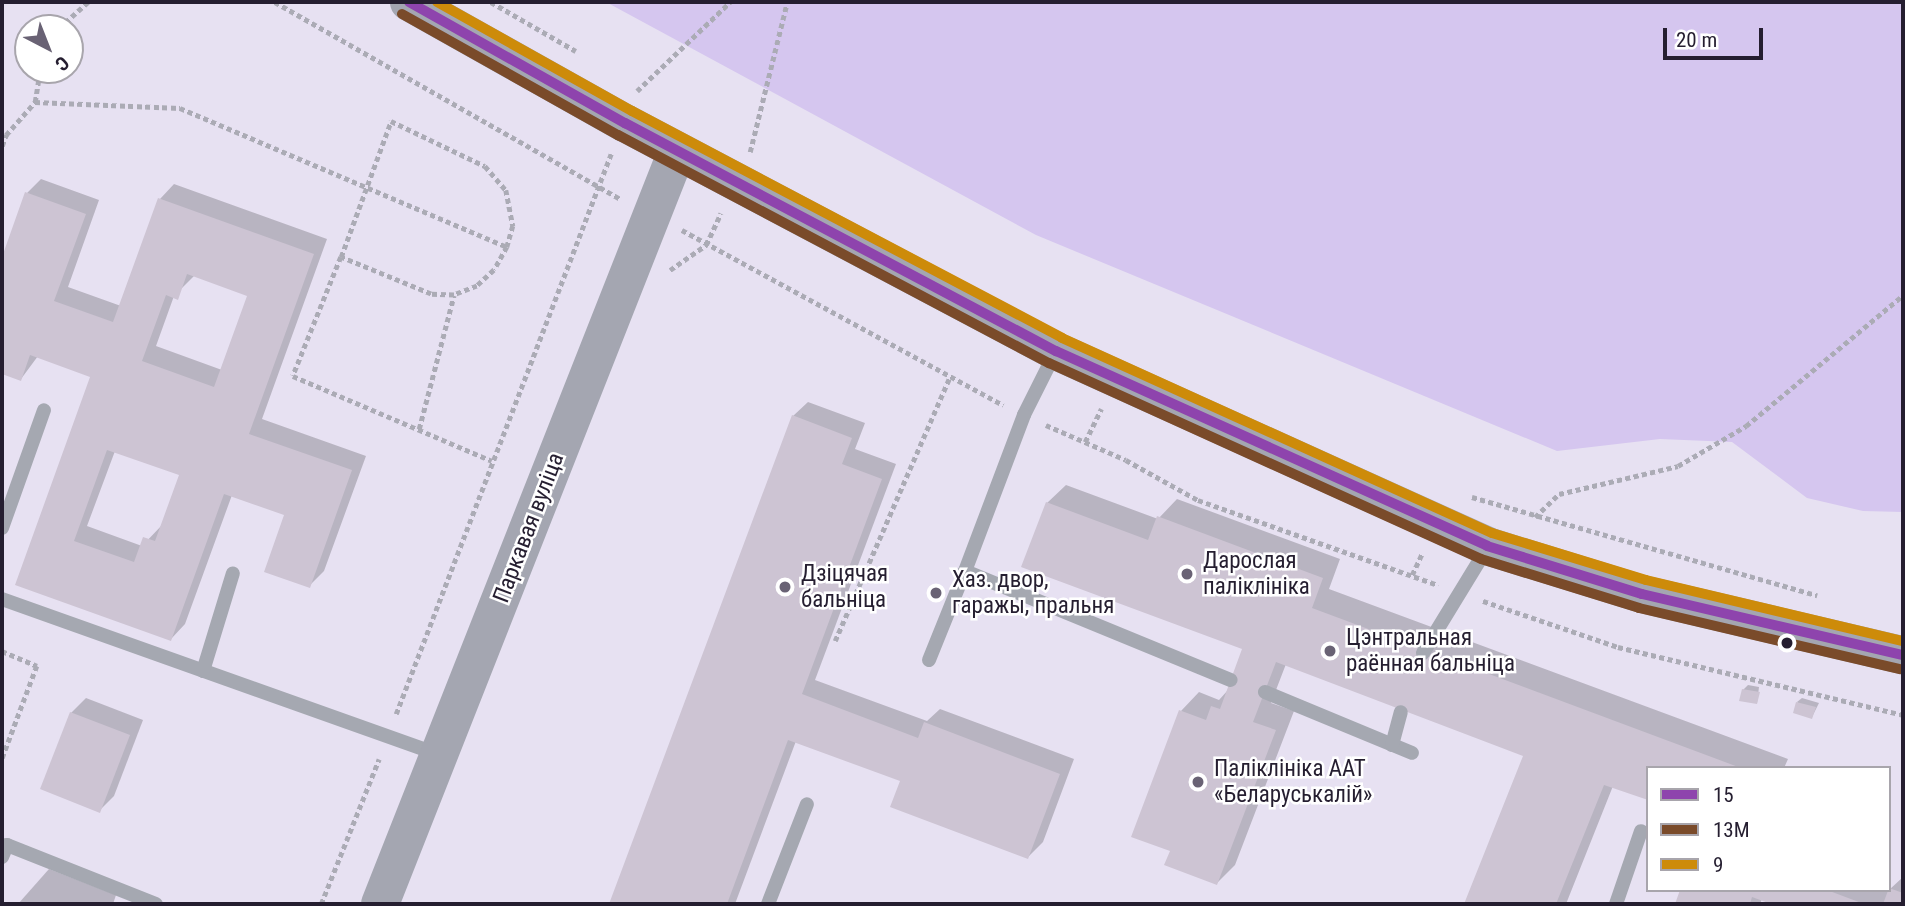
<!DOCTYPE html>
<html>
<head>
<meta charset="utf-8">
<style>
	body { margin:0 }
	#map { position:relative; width:1905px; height:906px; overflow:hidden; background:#e7e1f2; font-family:"Roboto Condensed",sans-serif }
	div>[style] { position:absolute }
	.green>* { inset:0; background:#d5c6ef }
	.shadow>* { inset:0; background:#0003 }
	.building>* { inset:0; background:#cdc4d3 }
	.path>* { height:4.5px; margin-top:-2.25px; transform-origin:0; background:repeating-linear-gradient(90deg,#ababb5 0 5px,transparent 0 8.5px) }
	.lane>* { height:14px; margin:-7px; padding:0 7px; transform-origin:7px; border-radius:7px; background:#a5a8b1 }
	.secondary>* { height:38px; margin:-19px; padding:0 19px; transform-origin:19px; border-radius:19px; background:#a4a6b1 }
	.bus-1>* { height:10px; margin:-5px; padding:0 5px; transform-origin:5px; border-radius:5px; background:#8e44ad }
	.bus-2>* { height:10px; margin:-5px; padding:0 5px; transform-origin:5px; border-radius:5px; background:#7a4b2a }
	.bus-3>* { height:10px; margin:-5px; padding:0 5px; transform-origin:5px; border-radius:5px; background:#cd8b0a }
	.dots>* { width:19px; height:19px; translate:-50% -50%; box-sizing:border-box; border:4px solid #fff; border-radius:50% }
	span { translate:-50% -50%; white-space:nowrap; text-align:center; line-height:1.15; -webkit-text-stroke:5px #fff; paint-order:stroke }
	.street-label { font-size:23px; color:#251e30 }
	.poi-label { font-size:23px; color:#251e30 }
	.left { translate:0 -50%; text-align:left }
	.frame { position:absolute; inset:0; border:4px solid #251e30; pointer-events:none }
	.legend { position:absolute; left:1646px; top:766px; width:245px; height:126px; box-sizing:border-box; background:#fff; border:2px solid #a8a5ac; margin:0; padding:9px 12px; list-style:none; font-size:21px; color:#251e30 }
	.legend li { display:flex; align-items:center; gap:14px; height:35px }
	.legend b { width:35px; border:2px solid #a8a5ac }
	.north { position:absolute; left:14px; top:14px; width:70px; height:70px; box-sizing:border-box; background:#fff; border:2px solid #a8a5ac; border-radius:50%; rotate:138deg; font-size:19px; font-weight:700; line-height:28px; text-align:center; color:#251e30 }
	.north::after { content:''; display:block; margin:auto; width:24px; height:32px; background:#696274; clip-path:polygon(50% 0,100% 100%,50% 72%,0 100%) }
	.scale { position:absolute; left:1663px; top:28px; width:100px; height:32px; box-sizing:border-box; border:4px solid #251e30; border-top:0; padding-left:9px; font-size:21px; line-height:24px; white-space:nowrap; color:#251e30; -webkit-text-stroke:5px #fff; paint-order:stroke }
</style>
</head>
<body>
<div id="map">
	<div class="green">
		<i style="clip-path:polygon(606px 2px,1903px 2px,1903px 512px,1863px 511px,1807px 498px,1732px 442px,1660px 439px,1557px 451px,1036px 235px)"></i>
	</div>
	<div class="shadow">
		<i style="clip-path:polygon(evenodd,41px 179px,99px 200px,68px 287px,121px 306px,160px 199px,174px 184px,327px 239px,262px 419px,366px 456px,324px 571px,309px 586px,286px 514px,232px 495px,185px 624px,171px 639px,17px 584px,92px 376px,38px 356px,21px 379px,2px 372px,2px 263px,27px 193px,41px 179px,195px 275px,249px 295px,222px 370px,156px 346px,174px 296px,195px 275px,41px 179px,115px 451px,181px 474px,163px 524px,142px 546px,87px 526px,115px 451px)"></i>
		<i style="clip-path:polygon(808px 402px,865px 423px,855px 449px,896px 464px,815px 680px,927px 721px,940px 709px,1074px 759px,1043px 842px,1028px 857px,902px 780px,796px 741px,735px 904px,611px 904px,793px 416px)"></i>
		<i style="clip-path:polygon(1066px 485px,1158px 519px,1177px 499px,1340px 559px,1329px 589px,1788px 759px,1784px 768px,1648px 768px,1613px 786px,1566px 904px,1466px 904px,1525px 755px,1286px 664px,1271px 703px,1294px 711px,1235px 865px,1217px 883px,1172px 850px,1181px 711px,1199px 692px,1219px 700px,1228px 690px,1244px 648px,1047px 503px)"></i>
		<i style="clip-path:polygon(1748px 685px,1759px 687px,1757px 703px,1743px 690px)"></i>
		<i style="clip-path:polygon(86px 698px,143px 720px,114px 796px,99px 811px,71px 713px)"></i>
		<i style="clip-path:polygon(1802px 698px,1819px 703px,1812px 717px,1797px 702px)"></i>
		<i style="clip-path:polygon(49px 869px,116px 895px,113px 904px,18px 904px)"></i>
		<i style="clip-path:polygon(1903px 877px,1903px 904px,1776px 904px,1762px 899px,1760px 904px,1677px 904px,1682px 890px,1889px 890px)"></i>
	</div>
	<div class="building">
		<i style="clip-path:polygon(evenodd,25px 192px,86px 214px,54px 301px,113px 322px,158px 198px,314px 254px,249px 434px,352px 470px,310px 588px,264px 572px,284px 515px,224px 494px,171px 641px,15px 585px,90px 377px,30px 355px,21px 381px,2px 374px,2px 257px,25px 192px,187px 274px,247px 296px,214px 387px,142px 361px,166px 295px,178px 300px,187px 274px,25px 192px,107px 450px,179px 475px,155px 541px,143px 537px,134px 562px,74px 541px,107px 450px)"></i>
		<i style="clip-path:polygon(792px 415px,852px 438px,842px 464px,882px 479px,802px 694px,918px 738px,924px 722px,1060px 774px,1028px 859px,890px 807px,900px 781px,788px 740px,727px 904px,609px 904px)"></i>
		<i style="clip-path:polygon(1046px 502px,1148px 540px,1157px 516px,1323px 578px,1312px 608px,1741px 768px,1648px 768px,1648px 800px,1604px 785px,1556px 904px,1464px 904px,1523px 756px,1276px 662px,1253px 722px,1276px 730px,1217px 885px,1164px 865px,1170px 851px,1131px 837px,1179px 710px,1206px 720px,1211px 706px,1220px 709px,1242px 649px,1021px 567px)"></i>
		<i style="clip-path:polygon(1742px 689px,1760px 692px,1757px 704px,1739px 701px)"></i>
		<i style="clip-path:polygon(1796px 702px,1816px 707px,1812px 719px,1793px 713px)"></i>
		<i style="clip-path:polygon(70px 712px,130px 735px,100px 813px,40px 789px)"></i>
		<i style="clip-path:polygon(1889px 888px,1903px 893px,1903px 904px,1883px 904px)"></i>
		<i style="clip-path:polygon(1680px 890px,1827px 890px,1864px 904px,1771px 904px,1752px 897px,1750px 904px,1675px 904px)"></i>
	</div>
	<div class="path">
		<i style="left:275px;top:2px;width:398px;rotate:29.7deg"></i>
		<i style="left:491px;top:2px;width:98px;rotate:30deg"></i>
		<i style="left:59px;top:28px;width:39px;rotate:-42deg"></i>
		<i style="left:637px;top:91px;width:129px;rotate:-43.7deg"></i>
		<i style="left:35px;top:102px;width:32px;rotate:-81deg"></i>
		<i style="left:391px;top:121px;width:104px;rotate:25.6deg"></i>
		<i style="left:485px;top:166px;width:32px;rotate:49deg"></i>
		<i style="left:506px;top:190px;width:37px;rotate:79deg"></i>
		<i style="left:513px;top:226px;width:22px;rotate:106deg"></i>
		<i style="left:507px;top:247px;width:26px;rotate:119deg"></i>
		<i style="left:494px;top:270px;width:23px;rotate:137deg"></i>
		<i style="left:477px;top:286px;width:25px;rotate:159deg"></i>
		<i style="left:454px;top:295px;width:23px;rotate:-178deg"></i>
		<i style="left:431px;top:294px;width:97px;rotate:-157.7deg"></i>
		<i style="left:341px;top:257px;width:145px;rotate:-69.8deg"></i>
		<i style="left:2px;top:146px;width:12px;rotate:-70deg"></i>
		<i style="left:6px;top:135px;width:44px;rotate:-48.7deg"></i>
		<i style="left:35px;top:102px;width:145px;rotate:2.4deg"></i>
		<i style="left:180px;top:108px;width:355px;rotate:23deg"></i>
		<i style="left:750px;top:152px;width:154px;rotate:-76.1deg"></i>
		<i style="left:682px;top:230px;width:366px;rotate:28.6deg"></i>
		<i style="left:341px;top:257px;width:128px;rotate:112deg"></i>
		<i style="left:293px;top:376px;width:216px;rotate:23.1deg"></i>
		<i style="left:670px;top:270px;width:44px;rotate:-34.8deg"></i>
		<i style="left:706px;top:245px;width:35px;rotate:-65deg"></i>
		<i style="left:1046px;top:425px;width:87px;rotate:23.6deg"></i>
		<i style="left:1126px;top:460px;width:82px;rotate:29.1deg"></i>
		<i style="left:1198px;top:500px;width:255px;rotate:19.5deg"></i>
		<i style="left:419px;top:429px;width:138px;rotate:-75.4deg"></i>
		<i style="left:1085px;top:442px;width:37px;rotate:-64deg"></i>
		<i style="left:1472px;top:497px;width:359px;rotate:15.9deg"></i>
		<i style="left:1535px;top:517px;width:33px;rotate:-44deg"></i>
		<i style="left:1559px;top:494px;width:122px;rotate:-13.2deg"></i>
		<i style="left:1678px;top:466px;width:79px;rotate:-30.5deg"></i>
		<i style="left:1746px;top:426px;width:204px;rotate:-39.8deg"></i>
		<i style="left:1412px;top:575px;width:23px;rotate:-65deg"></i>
		<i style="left:1483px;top:601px;width:143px;rotate:18.8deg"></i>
		<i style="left:1618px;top:647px;width:293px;rotate:13.4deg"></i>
		<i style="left:835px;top:641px;width:288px;rotate:-66.5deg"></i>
		<i style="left:2px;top:651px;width:38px;rotate:23deg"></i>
		<i style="left:37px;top:666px;width:99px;rotate:110.6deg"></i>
		<i style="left:396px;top:714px;width:600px;rotate:-69deg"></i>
		<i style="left:321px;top:904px;width:156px;rotate:-68.2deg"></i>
	</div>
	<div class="lane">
		<i style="left:1055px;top:353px;width:69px;rotate:116.6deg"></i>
		<i style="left:1024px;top:415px;width:167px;rotate:110.7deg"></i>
		<i style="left:965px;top:571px;width:287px;rotate:22.3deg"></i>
		<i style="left:2px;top:528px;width:125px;rotate:-70.4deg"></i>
		<i style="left:2px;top:599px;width:464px;rotate:19.6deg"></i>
		<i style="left:1423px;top:653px;width:123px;rotate:-58.6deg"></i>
		<i style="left:929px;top:660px;width:96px;rotate:-68deg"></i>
		<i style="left:203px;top:671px;width:102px;rotate:-73deg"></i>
		<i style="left:1265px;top:692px;width:159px;rotate:22.5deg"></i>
		<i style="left:1392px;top:745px;width:34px;rotate:-75deg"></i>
		<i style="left:2px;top:857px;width:13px;rotate:-67deg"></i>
		<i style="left:7px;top:845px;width:160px;rotate:21.6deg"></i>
		<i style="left:768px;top:904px;width:107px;rotate:-68.7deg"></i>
		<i style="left:1616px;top:904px;width:77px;rotate:-71.1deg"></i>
	</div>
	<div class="secondary">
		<i style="left:409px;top:2px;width:248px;rotate:29.3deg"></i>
		<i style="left:625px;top:123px;width:488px;rotate:27.9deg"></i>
		<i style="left:1056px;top:351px;width:473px;rotate:24.3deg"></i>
		<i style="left:1487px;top:546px;width:162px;rotate:17.2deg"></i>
		<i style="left:1642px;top:594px;width:268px;rotate:13.2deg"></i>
		<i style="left:380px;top:904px;width:809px;rotate:-68.47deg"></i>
	</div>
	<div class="bus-1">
		<i style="left:409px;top:2px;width:248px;rotate:29.3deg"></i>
		<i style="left:625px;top:123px;width:488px;rotate:27.9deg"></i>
		<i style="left:1056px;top:351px;width:473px;rotate:24.3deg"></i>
		<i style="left:1487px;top:546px;width:162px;rotate:17.2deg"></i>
		<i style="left:1642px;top:594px;width:268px;rotate:13.2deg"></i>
	</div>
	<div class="bus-2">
		<i style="left:402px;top:14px;width:248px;rotate:29.3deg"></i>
		<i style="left:618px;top:135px;width:488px;rotate:27.9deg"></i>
		<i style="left:1049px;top:363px;width:474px;rotate:24.4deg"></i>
		<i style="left:1481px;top:559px;width:165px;rotate:17.2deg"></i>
		<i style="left:1639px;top:608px;width:268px;rotate:13.2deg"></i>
	</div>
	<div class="bus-3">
		<i style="left:437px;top:2px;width:223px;rotate:29.2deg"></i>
		<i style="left:632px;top:111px;width:486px;rotate:27.8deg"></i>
		<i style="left:1062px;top:338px;width:472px;rotate:24.4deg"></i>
		<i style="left:1492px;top:533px;width:161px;rotate:17deg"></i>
		<i style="left:1646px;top:580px;width:264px;rotate:13.4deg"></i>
	</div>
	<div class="dots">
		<i style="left:1187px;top:574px;background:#696274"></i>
		<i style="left:785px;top:587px;background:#696274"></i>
		<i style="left:936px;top:593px;background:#696274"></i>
		<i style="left:1787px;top:643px;background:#251e30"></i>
		<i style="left:1330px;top:651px;background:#696274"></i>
		<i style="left:1198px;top:782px;background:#696274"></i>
	</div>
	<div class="street-label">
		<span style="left:529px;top:528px;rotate:-69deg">Паркавая вуліца</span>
	</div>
	<div class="poi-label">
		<span class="left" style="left:1203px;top:574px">Дарослая<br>паліклініка</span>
		<span class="left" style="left:801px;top:587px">Дзіцячая<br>бальніца</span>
		<span class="left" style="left:952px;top:593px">Хаз. двор,<br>гаражы, пральня</span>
		<span class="left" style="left:1346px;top:651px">Цэнтральная<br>раённая бальніца</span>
		<span class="left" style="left:1214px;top:782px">Паліклініка ААТ<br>«Беларуськалій»</span>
	</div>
	<div class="frame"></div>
	<ul class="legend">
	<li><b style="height:9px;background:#8e44ad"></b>15</li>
	<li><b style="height:9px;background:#7a4b2a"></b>13М</li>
	<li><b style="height:9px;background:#cd8b0a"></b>9</li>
	</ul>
	<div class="north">С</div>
	<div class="scale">20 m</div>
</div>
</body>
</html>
